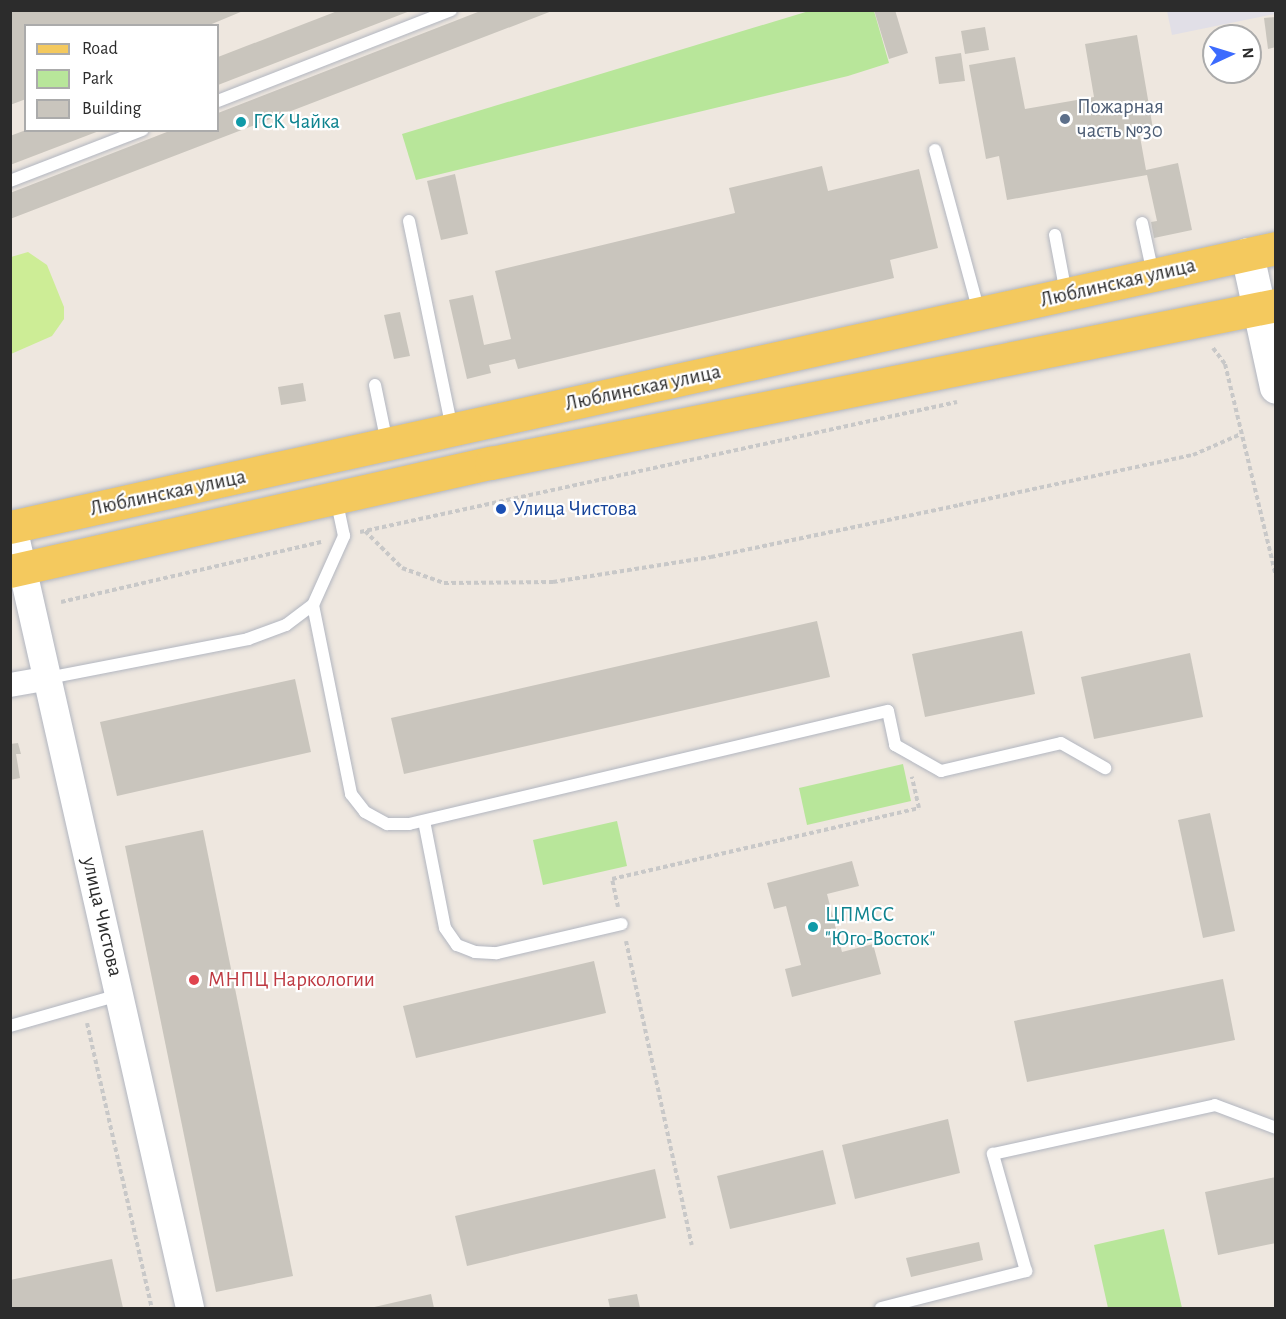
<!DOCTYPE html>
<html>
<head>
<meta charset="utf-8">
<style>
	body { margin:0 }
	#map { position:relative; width:1286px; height:1319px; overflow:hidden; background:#eee7df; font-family:"Alegreya Sans",sans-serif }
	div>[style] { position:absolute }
	.industrial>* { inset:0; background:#e1dfe7 }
	.green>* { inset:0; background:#b8e69a }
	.pitch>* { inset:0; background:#cded96 }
	.building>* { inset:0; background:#c9c5bd }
	.path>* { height:4px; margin-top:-2px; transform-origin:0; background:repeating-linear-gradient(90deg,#c8c8c8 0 4.5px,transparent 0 7.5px) }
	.roads { filter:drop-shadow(0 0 2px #b2b6c0) drop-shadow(0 0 2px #b2b6c0) }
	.service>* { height:12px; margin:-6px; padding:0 6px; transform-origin:6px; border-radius:6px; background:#fff }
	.minor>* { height:24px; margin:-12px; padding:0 12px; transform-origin:12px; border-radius:12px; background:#fff }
	.tertiary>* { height:28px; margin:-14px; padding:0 14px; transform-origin:14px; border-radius:14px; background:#fff }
	.secondary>* { height:33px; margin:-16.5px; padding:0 16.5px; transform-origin:16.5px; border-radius:16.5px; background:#fff }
	.primary>* { height:33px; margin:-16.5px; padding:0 16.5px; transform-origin:16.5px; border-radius:16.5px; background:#f4c95e }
	.dots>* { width:16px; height:16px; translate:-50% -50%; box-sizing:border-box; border:3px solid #fff; border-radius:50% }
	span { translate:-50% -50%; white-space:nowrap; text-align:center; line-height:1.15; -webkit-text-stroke:4.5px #fff; paint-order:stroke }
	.service-label { font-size:21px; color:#4e5e75 }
	.left { translate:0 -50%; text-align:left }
	.culture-label { font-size:21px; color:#0d838f }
	.street-label { font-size:21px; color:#2c2c2c }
	.transit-label { font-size:21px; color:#164399 }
	.health-label { font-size:21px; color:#be3a42 }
	.frame { position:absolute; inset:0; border:12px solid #2c2c2c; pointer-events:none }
	.legend { position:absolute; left:24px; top:24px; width:195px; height:108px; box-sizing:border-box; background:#fff; border:2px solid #ababab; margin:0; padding:8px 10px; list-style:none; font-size:18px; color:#2c2c2c }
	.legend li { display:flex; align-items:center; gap:12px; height:30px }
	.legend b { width:30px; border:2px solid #ababab }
	.north { position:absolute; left:1202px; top:24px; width:60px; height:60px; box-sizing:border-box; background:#fff; border:2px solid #ababab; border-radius:50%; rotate:86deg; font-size:16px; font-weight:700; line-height:24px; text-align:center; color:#2c2c2c }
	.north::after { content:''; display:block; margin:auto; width:21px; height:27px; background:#3c6bfe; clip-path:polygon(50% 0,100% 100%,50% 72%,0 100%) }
</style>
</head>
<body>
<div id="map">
	<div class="industrial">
		<i style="clip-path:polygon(1275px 10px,1275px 14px,1172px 35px,1167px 11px)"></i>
	</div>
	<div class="green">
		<i style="clip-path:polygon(809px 11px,874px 11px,889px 63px,848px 76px,416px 180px,402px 134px)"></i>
		<i style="clip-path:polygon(903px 764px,911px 801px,807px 825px,799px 788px)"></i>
		<i style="clip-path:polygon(617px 821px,627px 866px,543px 885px,533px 840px)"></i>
		<i style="clip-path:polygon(1164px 1229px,1182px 1308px,1108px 1308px,1094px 1245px)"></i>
	</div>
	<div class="pitch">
		<i style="clip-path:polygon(28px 252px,47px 265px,64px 307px,64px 319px,52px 336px,11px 354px,11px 257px)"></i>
	</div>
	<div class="building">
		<i style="clip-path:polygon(10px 10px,243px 10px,243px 11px,207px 26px,26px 26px,26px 99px,10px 105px)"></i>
		<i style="clip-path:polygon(340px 10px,410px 11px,218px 85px,218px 57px)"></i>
		<i style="clip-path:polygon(483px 10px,552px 11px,10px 219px,10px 193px,172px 130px,218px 130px,218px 113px)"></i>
		<i style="clip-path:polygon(874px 10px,895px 10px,908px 53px,889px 59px)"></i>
		<i style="clip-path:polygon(1276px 17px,1276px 47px,1268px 49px,1264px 18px)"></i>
		<i style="clip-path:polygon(985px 27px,989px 50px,965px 54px,961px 31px)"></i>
		<i style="clip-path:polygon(1137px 35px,1153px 129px,1139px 131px,1146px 170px,1178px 163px,1192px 230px,1154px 238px,1151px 222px,1157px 221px,1147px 175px,1007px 200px,999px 156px,986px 159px,969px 65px,1015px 57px,1025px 109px,1094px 97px,1085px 44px)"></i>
		<i style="clip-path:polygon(961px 53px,965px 81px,939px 84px,935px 57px)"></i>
		<i style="clip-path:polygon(26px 130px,99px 130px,99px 131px,10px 165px,10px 136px)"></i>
		<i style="clip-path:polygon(822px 166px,828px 191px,919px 169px,938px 248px,890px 260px,894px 278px,518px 369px,515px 359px,489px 365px,491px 373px,467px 379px,449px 300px,473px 295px,484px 345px,511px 339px,495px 271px,735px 213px,729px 188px)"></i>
		<i style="clip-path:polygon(455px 174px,468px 234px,441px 240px,427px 181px)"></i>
		<i style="clip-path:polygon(400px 312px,410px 356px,394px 359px,384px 315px)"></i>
		<i style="clip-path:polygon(303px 383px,306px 401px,281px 405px,278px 387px)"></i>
		<i style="clip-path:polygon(817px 621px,830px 677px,404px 774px,391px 718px)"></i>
		<i style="clip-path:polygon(1022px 631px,1035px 694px,925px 717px,912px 654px)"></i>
		<i style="clip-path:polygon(1190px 653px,1203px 717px,1094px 739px,1081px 677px)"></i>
		<i style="clip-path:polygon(295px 679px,311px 752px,117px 796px,100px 722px)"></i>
		<i style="clip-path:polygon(18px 743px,21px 754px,16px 754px,20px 778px,10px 780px,10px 744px)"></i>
		<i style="clip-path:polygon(1210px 813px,1235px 931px,1203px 938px,1178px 820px)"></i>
		<i style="clip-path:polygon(203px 830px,293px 1276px,216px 1292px,125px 846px)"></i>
		<i style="clip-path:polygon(852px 861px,859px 886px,827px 894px,842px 952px,873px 944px,881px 974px,792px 997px,785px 969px,801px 965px,786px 906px,774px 909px,767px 883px)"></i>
		<i style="clip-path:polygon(594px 961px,606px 1013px,416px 1058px,403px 1006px)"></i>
		<i style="clip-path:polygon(1223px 979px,1235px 1040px,1027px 1082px,1014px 1021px)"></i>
		<i style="clip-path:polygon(948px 1119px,960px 1173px,855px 1199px,842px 1145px)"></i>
		<i style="clip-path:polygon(823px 1150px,836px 1204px,730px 1229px,717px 1176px)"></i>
		<i style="clip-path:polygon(655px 1169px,666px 1218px,467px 1266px,455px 1216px)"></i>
		<i style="clip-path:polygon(1276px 1177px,1276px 1243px,1218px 1255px,1205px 1192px)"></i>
		<i style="clip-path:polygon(979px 1242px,983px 1260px,911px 1277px,906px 1258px)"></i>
		<i style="clip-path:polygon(112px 1259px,123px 1308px,10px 1308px,10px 1280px)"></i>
		<i style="clip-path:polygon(431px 1294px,434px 1308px,370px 1308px)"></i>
		<i style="clip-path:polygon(637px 1294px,640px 1308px,610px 1308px,608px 1299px)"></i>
	</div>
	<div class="path">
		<i style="left:1213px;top:348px;width:20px;rotate:53deg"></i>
		<i style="left:1225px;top:364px;width:219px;rotate:76.5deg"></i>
		<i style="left:365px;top:531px;width:52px;rotate:45deg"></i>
		<i style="left:402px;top:568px;width:45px;rotate:19.7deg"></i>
		<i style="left:444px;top:583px;width:109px;rotate:-0.5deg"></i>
		<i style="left:553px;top:582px;width:160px;rotate:-9deg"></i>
		<i style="left:711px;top:557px;width:253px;rotate:-11.8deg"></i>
		<i style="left:959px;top:505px;width:239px;rotate:-12.1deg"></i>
		<i style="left:1193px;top:455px;width:52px;rotate:-23.6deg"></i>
		<i style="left:360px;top:532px;width:611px;rotate:-12.28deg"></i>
		<i style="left:61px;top:602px;width:267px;rotate:-13deg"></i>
		<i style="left:618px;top:907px;width:29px;rotate:-102deg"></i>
		<i style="left:612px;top:879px;width:315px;rotate:-13deg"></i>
		<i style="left:919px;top:808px;width:32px;rotate:-103deg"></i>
		<i style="left:626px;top:941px;width:311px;rotate:77.8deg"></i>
		<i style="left:87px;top:1023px;width:292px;rotate:77.2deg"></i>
	</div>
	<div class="roads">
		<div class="service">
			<i style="left:218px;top:101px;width:250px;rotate:-21.3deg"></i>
			<i style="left:935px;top:150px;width:168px;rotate:74.8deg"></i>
			<i style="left:10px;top:181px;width:142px;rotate:-21.1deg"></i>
			<i style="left:409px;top:221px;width:212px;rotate:78.3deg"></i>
			<i style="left:1142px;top:223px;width:52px;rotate:77.8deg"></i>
			<i style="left:1055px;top:235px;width:59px;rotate:79.3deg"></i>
			<i style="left:375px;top:385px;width:59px;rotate:78.3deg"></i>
			<i style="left:313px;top:605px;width:193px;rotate:78.6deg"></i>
			<i style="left:351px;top:794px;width:23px;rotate:52deg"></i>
			<i style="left:365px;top:812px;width:25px;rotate:29deg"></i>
			<i style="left:387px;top:824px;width:22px"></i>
			<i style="left:409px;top:824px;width:492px;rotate:-13.3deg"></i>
			<i style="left:888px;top:711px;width:35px;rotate:78deg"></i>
			<i style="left:895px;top:745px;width:53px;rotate:29.5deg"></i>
			<i style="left:941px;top:771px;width:123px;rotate:-13.1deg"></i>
			<i style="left:1061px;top:743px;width:51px;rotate:29.6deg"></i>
			<i style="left:48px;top:678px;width:204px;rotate:-11deg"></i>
			<i style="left:248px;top:639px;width:40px;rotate:-20.2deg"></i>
			<i style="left:286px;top:625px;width:34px;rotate:-37deg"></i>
			<i style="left:313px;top:605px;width:76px;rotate:-65.8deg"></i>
			<i style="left:344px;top:536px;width:39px;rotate:-102deg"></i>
			<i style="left:424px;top:821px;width:109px;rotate:78.9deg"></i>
			<i style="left:445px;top:928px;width:21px;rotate:55deg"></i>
			<i style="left:457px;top:945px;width:19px;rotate:21deg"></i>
			<i style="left:475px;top:952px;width:22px;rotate:3deg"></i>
			<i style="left:497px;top:953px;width:128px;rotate:-13.1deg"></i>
			<i style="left:10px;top:1026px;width:113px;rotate:-15.9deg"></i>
			<i style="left:881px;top:1308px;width:150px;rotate:-14.3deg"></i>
			<i style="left:1026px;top:1271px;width:122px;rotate:-105.8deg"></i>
			<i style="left:993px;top:1154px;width:227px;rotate:-12.4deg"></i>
			<i style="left:1215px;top:1105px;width:65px;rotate:20.7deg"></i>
		</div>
		<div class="minor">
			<i style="left:10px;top:685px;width:39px;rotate:-10deg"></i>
		</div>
		<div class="tertiary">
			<i style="left:13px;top:527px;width:801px;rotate:77.23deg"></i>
		</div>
		<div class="secondary">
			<i style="left:1247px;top:254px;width:136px;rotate:77.7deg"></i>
		</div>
		<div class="primary">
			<i style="left:10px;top:527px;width:1296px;rotate:-12.43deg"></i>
			<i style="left:10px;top:571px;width:493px;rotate:-12.7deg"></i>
			<i style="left:491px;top:463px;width:801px;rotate:-11.38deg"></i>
		</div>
	</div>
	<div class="dots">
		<i style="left:1065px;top:119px;background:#5c6f8a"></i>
		<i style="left:241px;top:122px;background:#0f9aa8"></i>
		<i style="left:501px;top:509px;background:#1a4fb4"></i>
		<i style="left:813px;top:927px;background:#0f9aa8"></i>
		<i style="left:194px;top:980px;background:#e0444e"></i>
	</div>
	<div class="service-label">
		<span class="left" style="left:1077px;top:119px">Пожарная<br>часть №30</span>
	</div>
	<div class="culture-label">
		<span class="left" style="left:253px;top:122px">ГСК Чайка</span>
		<span class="left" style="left:825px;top:927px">ЦПМСС<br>"Юго-Восток"</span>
	</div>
	<div class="street-label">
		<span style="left:1118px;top:283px;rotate:-13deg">Люблинская улица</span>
		<span style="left:643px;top:388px;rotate:-12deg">Люблинская улица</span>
		<span style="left:168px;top:493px;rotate:-12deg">Люблинская улица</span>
		<span style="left:102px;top:917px;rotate:77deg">улица Чистова</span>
	</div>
	<div class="transit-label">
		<span class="left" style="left:513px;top:509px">Улица Чистова</span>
	</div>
	<div class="health-label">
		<span class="left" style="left:208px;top:980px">МНПЦ Наркологии</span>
	</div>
	<div class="frame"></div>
	<ul class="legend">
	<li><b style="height:8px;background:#f4c95e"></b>Road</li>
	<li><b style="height:16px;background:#b8e69a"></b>Park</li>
	<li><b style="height:16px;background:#c9c5bd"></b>Building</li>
	</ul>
	<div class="north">N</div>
</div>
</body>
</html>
